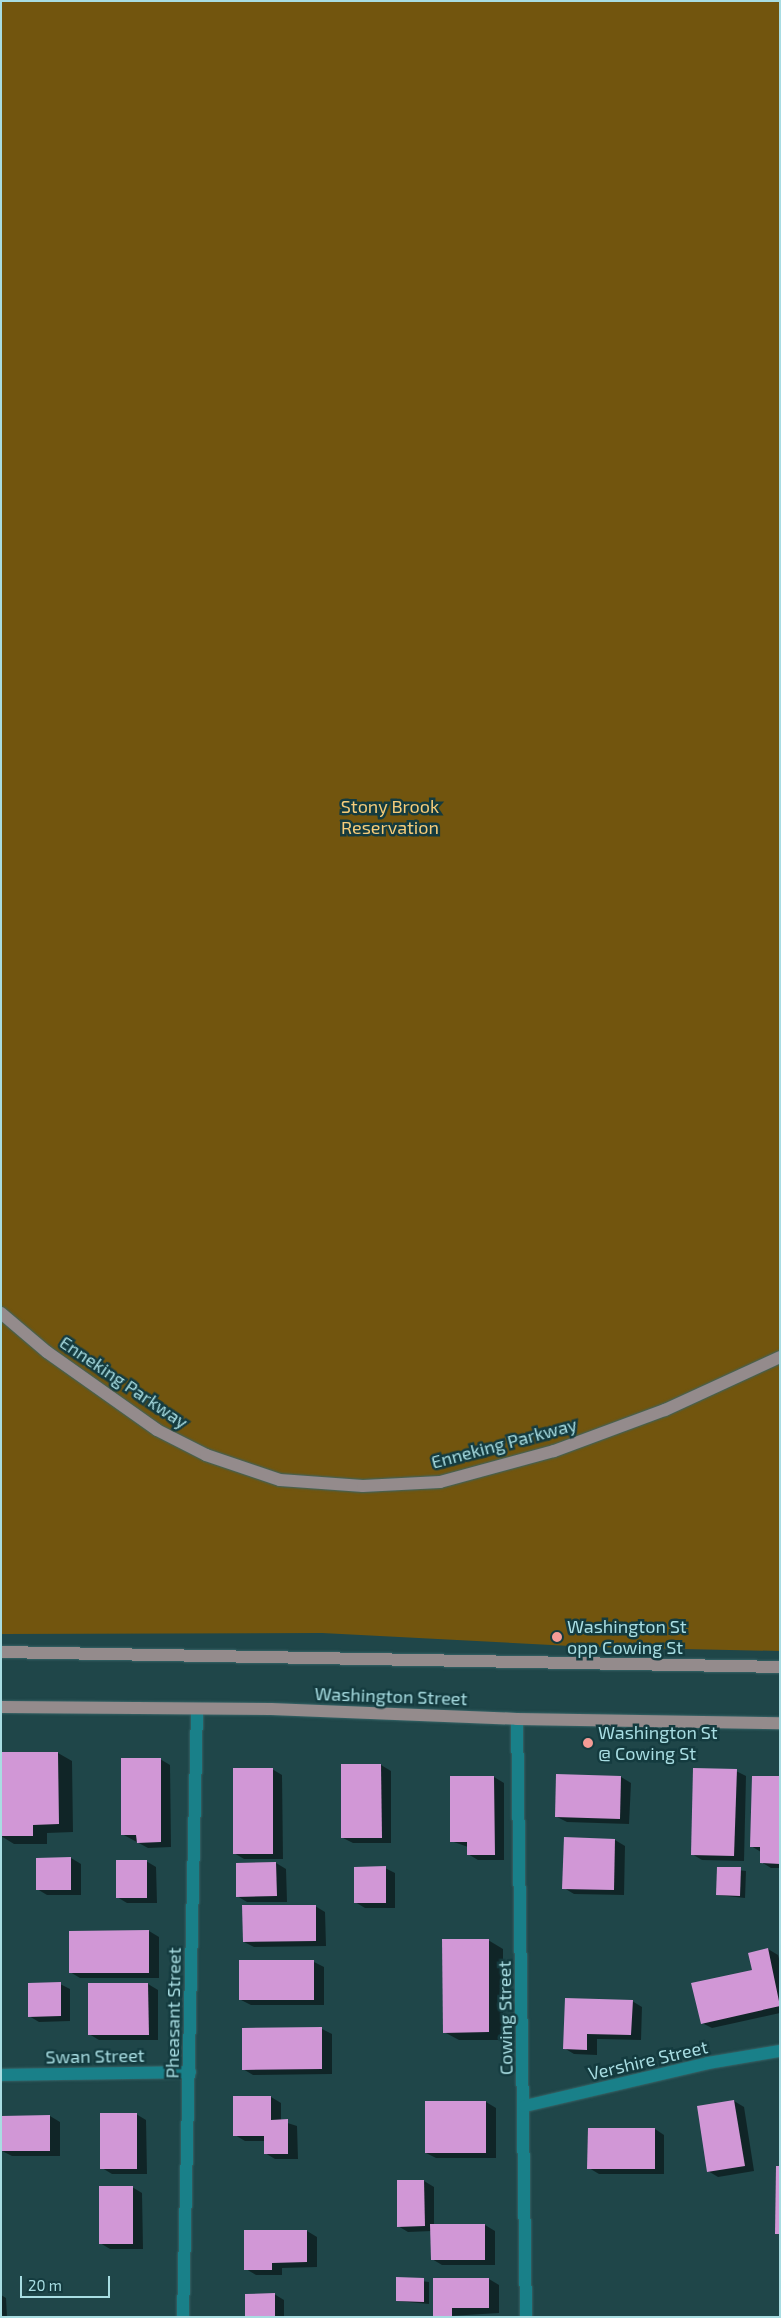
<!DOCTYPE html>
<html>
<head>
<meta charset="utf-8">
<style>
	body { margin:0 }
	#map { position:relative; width:781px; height:2318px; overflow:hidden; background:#1f4649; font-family:"Exo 2",sans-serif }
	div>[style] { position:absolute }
	.green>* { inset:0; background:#72550e }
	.shadow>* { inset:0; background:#0007 }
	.building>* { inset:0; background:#d197d6 }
	.roads { filter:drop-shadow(0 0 1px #376568) drop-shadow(0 0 1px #376568) }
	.minor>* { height:12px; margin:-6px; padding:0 6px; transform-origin:6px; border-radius:6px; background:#198089 }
	.major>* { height:12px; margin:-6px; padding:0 6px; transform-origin:6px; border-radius:6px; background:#948b8c }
	.dots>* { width:14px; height:14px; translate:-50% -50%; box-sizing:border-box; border:2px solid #143b3f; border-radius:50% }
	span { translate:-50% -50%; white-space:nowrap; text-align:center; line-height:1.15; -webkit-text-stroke:5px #143b3f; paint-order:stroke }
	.park-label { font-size:18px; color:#f5cc7a }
	.street-label { font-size:18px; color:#a8dde2 }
	.poi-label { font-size:18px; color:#a8dde2 }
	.left { translate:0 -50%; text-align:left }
	.frame { position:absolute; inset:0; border:2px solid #a8dde2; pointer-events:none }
	.scale { position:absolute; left:20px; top:2276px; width:90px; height:22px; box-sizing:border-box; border:2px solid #a8dde2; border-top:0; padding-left:6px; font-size:15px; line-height:18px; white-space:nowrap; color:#a8dde2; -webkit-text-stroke:4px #143b3f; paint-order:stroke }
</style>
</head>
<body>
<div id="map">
	<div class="green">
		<i style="clip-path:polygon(1px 1px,780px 1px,780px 1651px,590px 1647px,322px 1633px,1px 1634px)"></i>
	</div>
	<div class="shadow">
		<i style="clip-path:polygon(1px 1753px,58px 1753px,72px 1761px,73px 1832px,47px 1833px,47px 1844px,14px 1844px,1px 1836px)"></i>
		<i style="clip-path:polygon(160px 1759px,170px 1765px,171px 1847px,148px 1848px,122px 1834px)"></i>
		<i style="clip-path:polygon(381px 1765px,391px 1771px,391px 1843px,353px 1843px,343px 1838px)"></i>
		<i style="clip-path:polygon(272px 1769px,282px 1775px,283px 1859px,244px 1859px,234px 1853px)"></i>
		<i style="clip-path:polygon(736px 1771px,746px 1776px,744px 1861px,702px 1860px,692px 1854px)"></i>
		<i style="clip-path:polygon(494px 1777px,504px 1783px,504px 1860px,478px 1860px,468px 1854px,468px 1847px,451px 1841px)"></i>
		<i style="clip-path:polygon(621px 1777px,631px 1783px,629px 1824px,567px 1822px,557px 1817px)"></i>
		<i style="clip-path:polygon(780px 1778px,780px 1868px,771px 1868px,761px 1862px,761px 1852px,751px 1846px)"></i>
		<i style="clip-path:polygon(615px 1840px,625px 1846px,624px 1895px,574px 1894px,564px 1888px)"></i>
		<i style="clip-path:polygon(71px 1858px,81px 1864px,81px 1895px,47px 1895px,37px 1889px,37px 1859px)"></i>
		<i style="clip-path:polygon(146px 1861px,156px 1867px,157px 1903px,127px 1903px,117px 1897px)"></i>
		<i style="clip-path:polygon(276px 1863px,286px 1869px,287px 1902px,247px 1902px,237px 1896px,237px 1864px)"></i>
		<i style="clip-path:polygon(385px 1868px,395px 1873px,395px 1908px,365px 1908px,355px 1902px)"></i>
		<i style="clip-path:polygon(719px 1868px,746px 1871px,745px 1898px,718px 1895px)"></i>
		<i style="clip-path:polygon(315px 1906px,325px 1912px,326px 1946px,254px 1947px,244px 1942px)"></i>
		<i style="clip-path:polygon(149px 1931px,159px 1937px,159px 1978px,80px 1978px,70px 1972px)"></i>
		<i style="clip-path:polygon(488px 1940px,503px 1949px,503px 2040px,459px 2040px,444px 2032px)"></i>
		<i style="clip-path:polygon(768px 1949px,778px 1955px,780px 1962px,780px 2013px,712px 2028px,702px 2023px,754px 1971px)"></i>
		<i style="clip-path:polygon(314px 1962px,324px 1967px,324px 2005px,251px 2005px,241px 2000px)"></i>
		<i style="clip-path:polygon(60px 1984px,70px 1989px,70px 2021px,39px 2022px,29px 2016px)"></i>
		<i style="clip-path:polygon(148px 1984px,158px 1990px,158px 2040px,99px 2040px,89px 2034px)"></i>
		<i style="clip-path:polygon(632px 2001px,642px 2007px,641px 2040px,597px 2039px,597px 2055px,574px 2054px,564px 2048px)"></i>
		<i style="clip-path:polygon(322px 2029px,332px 2034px,332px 2074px,253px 2075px,243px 2069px)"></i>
		<i style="clip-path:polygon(235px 2097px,271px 2097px,281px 2103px,281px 2121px,297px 2126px,298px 2159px,275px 2159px,265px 2153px,265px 2141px,245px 2141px,235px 2135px)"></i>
		<i style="clip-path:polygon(734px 2101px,744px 2107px,754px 2171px,718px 2177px,708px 2171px)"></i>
		<i style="clip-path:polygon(486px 2102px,496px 2108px,496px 2158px,436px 2158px,426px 2153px)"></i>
		<i style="clip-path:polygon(136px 2114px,146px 2120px,147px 2174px,112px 2174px,102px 2168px)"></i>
		<i style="clip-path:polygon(50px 2116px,60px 2122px,60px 2156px,12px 2156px,2px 2151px)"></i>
		<i style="clip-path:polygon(655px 2129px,664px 2135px,664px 2174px,599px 2174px,589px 2168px)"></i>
		<i style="clip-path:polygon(424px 2181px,434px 2187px,434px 2226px,485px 2225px,495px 2231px,495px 2265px,442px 2265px,432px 2259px,432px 2231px,408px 2232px,398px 2226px)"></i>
		<i style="clip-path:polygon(132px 2187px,142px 2193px,143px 2249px,110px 2249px,100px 2243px)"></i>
		<i style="clip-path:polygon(307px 2231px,317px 2237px,317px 2267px,282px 2268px,282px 2275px,256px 2275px,246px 2269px)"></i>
		<i style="clip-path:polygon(397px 2278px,429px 2282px,429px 2304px,397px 2301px)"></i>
		<i style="clip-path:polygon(489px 2279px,499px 2285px,499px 2313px,434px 2317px)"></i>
		<i style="clip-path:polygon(274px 2294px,284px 2300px,284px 2317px,246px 2317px)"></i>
		<i style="clip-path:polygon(1px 2295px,6px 2298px,7px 2317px,1px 2317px)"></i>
	</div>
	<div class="building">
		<i style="clip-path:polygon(1px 1752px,58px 1752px,59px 1824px,33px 1825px,33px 1836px,1px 1836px)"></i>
		<i style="clip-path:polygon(121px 1758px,161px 1758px,161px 1842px,137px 1843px,136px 1835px,121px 1835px)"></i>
		<i style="clip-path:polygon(341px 1764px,381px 1764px,382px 1838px,341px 1838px)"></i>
		<i style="clip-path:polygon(233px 1768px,273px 1768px,273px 1854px,233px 1854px)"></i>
		<i style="clip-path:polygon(693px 1768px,737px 1769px,734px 1856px,691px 1855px)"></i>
		<i style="clip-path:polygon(556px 1774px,621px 1776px,620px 1819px,555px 1817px)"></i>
		<i style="clip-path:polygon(450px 1776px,494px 1776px,495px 1855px,467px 1855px,467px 1842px,450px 1842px)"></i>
		<i style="clip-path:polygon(752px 1776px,780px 1776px,780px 1864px,760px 1863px,760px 1847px,750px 1847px)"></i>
		<i style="clip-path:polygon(564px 1837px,615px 1839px,614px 1890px,562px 1889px)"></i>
		<i style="clip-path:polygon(71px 1857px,71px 1890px,36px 1890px,36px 1858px)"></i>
		<i style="clip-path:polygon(116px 1860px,147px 1860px,147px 1898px,116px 1898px)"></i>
		<i style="clip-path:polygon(276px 1862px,277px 1896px,236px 1897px,236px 1863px)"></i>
		<i style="clip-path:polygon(386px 1866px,386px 1903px,354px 1903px,354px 1867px)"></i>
		<i style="clip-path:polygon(717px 1867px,741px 1867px,740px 1896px,716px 1895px)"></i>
		<i style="clip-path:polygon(242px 1905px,316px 1905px,316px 1941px,243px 1942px)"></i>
		<i style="clip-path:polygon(149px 1930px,149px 1973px,69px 1973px,69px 1931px)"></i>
		<i style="clip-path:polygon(442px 1939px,489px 1939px,489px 2032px,443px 2033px)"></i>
		<i style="clip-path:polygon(768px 1948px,780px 2006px,701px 2024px,691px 1983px,752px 1970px,748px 1953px)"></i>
		<i style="clip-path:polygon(239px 1960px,314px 1960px,314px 2000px,239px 2000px)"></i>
		<i style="clip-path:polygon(61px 1982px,61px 2016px,28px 2017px,28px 1983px)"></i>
		<i style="clip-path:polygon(88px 1983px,148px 1983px,149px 2035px,88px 2035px)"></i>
		<i style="clip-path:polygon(565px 1998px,633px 2000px,631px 2035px,587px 2034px,587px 2050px,563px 2049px)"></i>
		<i style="clip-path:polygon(322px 2027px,322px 2069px,242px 2070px,242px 2028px)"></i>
		<i style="clip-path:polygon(233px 2096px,271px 2096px,271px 2120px,288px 2119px,288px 2154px,264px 2154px,264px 2136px,233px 2136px)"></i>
		<i style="clip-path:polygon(734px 2100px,745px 2166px,707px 2172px,697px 2106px)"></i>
		<i style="clip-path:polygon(425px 2101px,486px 2101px,486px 2153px,425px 2153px)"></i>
		<i style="clip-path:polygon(100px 2113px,137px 2113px,137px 2169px,100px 2169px)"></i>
		<i style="clip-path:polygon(50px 2115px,50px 2151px,1px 2151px,1px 2116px)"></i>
		<i style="clip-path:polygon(588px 2128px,655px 2128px,655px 2169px,587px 2169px)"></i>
		<i style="clip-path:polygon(776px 2166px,780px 2166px,780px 2234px,775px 2234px)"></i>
		<i style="clip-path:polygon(397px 2180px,424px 2180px,425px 2226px,397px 2227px)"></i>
		<i style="clip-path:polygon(99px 2186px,133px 2186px,133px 2244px,99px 2244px)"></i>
		<i style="clip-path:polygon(430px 2224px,485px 2224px,485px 2260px,431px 2260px)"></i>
		<i style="clip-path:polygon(244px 2230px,307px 2230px,307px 2262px,272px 2263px,272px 2270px,244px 2270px)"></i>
		<i style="clip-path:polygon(396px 2277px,424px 2278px,424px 2302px,396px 2301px)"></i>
		<i style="clip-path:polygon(433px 2278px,489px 2278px,489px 2308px,452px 2308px,452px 2317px,433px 2317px)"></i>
		<i style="clip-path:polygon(275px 2293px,275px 2317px,245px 2317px,245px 2294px)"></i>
	</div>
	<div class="roads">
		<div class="minor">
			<i style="left:517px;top:1719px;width:598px;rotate:89.14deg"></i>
			<i style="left:1px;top:2075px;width:189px;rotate:-0.9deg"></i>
			<i style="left:525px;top:2106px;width:188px;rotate:-13.2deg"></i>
			<i style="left:708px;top:2063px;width:73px;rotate:-9.5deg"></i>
			<i style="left:183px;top:2317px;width:607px;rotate:-88.68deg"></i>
		</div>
		<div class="major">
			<i style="left:1px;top:1313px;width:60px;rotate:40.3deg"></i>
			<i style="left:47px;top:1352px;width:135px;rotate:35.3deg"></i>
			<i style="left:157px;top:1430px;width:55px;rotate:27deg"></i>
			<i style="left:206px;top:1455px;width:78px;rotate:18.7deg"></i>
			<i style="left:280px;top:1480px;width:83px;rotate:4.1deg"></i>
			<i style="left:363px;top:1486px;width:77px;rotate:-3deg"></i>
			<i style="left:440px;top:1482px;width:118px;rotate:-15.2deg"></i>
			<i style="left:554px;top:1451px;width:118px;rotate:-20.3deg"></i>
			<i style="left:665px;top:1410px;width:127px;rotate:-24.7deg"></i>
			<i style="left:1px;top:1652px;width:779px;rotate:1.1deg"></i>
			<i style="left:1px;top:1707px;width:270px;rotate:0.4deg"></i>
			<i style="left:271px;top:1709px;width:246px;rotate:2.3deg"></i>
			<i style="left:517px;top:1719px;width:263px;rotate:0.9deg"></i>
		</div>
	</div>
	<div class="dots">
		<i style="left:557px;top:1637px;background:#f59c96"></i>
		<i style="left:588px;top:1743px;background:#f59c96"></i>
	</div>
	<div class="park-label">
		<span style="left:390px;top:817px">Stony Brook<br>Reservation</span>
	</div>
	<div class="street-label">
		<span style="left:124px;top:1382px;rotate:34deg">Enneking Parkway</span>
		<span style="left:504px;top:1443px;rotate:-15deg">Enneking Parkway</span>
		<span style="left:391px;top:1696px;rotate:2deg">Washington Street</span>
		<span style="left:173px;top:2013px;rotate:-89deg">Pheasant Street</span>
		<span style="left:505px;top:2018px;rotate:-91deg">Cowing Street</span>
		<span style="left:95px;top:2056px;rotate:-1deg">Swan Street</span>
		<span style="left:648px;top:2060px;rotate:-13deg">Vershire Street</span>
	</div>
	<div class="poi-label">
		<span class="left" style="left:567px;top:1637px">Washington St<br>opp Cowing St</span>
		<span class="left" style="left:598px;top:1743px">Washington St<br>@ Cowing St</span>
	</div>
	<div class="frame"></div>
	<div class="scale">20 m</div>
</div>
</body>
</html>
